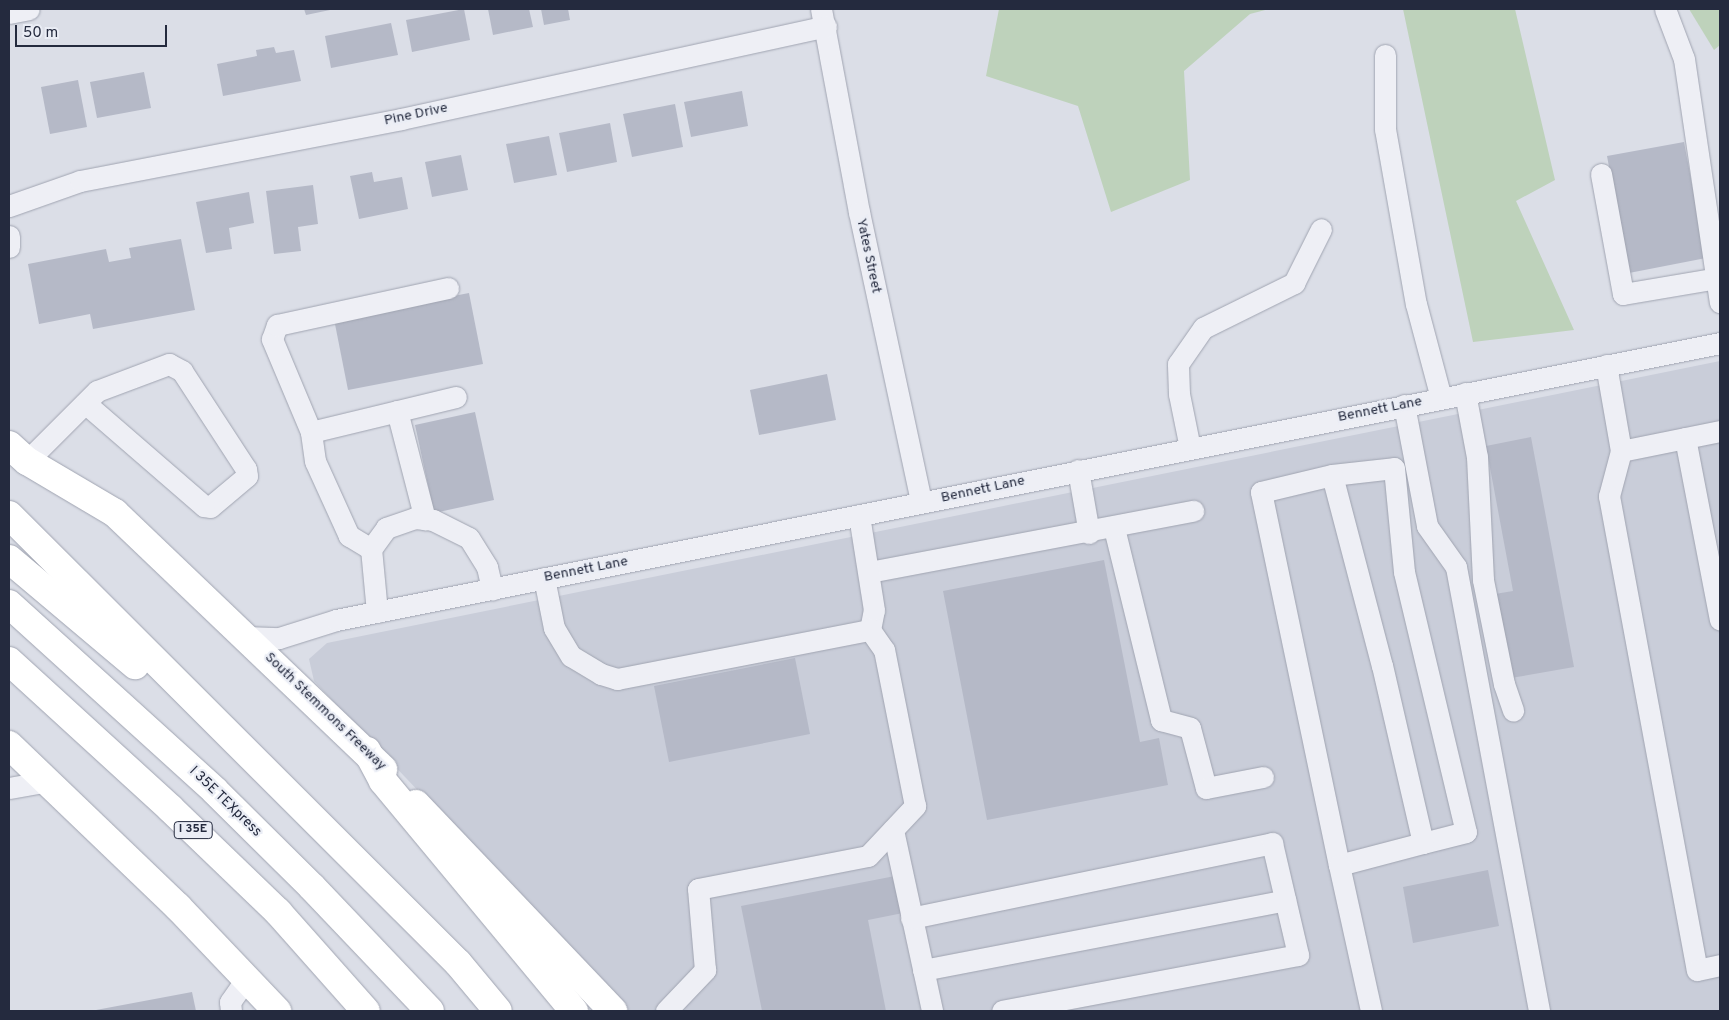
<!DOCTYPE html>
<html>
<head>
<meta charset="utf-8">
<style>
	body { margin:0 }
	#map { position:relative; width:1729px; height:1020px; overflow:hidden; background:#dbdee7; font-family:Overpass,sans-serif }
	div>[style] { position:absolute }
	.built>* { inset:0; background:#c9cdd9 }
	.green>* { inset:0; background:#bed2bb }
	.building>* { inset:0; background:#b5b9c7 }
	.roads { filter:drop-shadow(0 0 1px #a0a4b1) drop-shadow(0 0 1px #a0a4b1) }
	.minor>* { height:21px; margin:-10.5px; padding:0 10.5px; transform-origin:10.5px; border-radius:10.5px; background:#eeeff5 }
	.major>* { height:28px; margin:-14px; padding:0 14px; transform-origin:14px; border-radius:14px; background:#fff }
	.highway>* { height:28px; margin:-14px; padding:0 14px; transform-origin:14px; border-radius:14px; background:#fff }
	span { translate:-50% -50%; white-space:nowrap; text-align:center; line-height:1.15; -webkit-text-stroke:4.5px #eaedf5; paint-order:stroke }
	.shield-label span { padding:1px 4px; background:#eaedf5; border:1px solid; border-radius:4px; -webkit-text-stroke-width:0 }
	.shield-label { font-size:12px; color:#242a3e; font-weight:700 }
	.street-label { font-size:14px; color:#242a3e }
	.frame { position:absolute; inset:0; border:10px solid #242a3e; pointer-events:none }
	.scale { position:absolute; left:15px; top:25px; width:152px; height:22px; box-sizing:border-box; border:2px solid #242a3e; border-top:0; padding-left:6px; font-size:15px; line-height:18px; white-space:nowrap; color:#242a3e; -webkit-text-stroke:4px #eaedf5; paint-order:stroke }
</style>
</head>
<body>
<div id="map">
	<div class="built">
		<i style="clip-path:polygon(1720px 361px,1720px 1011px,627px 1011px,314px 681px,309px 659px,327px 643px)"></i>
	</div>
	<div class="green">
		<i style="clip-path:polygon(999px 9px,1269px 9px,1250px 14px,1184px 71px,1190px 180px,1111px 212px,1078px 106px,986px 76px)"></i>
		<i style="clip-path:polygon(1403px 9px,1515px 9px,1555px 180px,1516px 201px,1574px 330px,1473px 342px)"></i>
		<i style="clip-path:polygon(1689px 9px,1720px 9px,1720px 45px,1714px 50px)"></i>
	</div>
	<div class="building">
		<i style="clip-path:polygon(304px 9px,329px 9px,330px 10px,306px 15px)"></i>
		<i style="clip-path:polygon(464px 9px,470px 40px,412px 52px,406px 20px)"></i>
		<i style="clip-path:polygon(488px 9px,529px 9px,533px 27px,493px 35px)"></i>
		<i style="clip-path:polygon(541px 9px,568px 9px,570px 20px,544px 25px)"></i>
		<i style="clip-path:polygon(391px 23px,398px 55px,331px 68px,325px 36px)"></i>
		<i style="clip-path:polygon(274px 47px,276px 53px,294px 50px,301px 81px,223px 96px,217px 64px,257px 56px,256px 50px)"></i>
		<i style="clip-path:polygon(144px 72px,151px 108px,97px 118px,90px 82px)"></i>
		<i style="clip-path:polygon(78px 80px,87px 127px,50px 134px,41px 87px)"></i>
		<i style="clip-path:polygon(742px 91px,748px 126px,691px 137px,684px 102px)"></i>
		<i style="clip-path:polygon(675px 104px,683px 147px,632px 157px,623px 114px)"></i>
		<i style="clip-path:polygon(610px 123px,617px 162px,567px 172px,559px 133px)"></i>
		<i style="clip-path:polygon(549px 136px,557px 175px,514px 183px,506px 144px)"></i>
		<i style="clip-path:polygon(1684px 142px,1706px 258px,1629px 273px,1607px 156px)"></i>
		<i style="clip-path:polygon(461px 155px,468px 190px,432px 197px,425px 162px)"></i>
		<i style="clip-path:polygon(372px 172px,374px 182px,402px 177px,408px 209px,359px 219px,350px 176px)"></i>
		<i style="clip-path:polygon(313px 185px,318px 224px,298px 227px,301px 251px,274px 254px,266px 191px)"></i>
		<i style="clip-path:polygon(249px 192px,254px 223px,229px 228px,232px 249px,206px 253px,196px 202px)"></i>
		<i style="clip-path:polygon(181px 239px,195px 310px,93px 329px,90px 314px,39px 324px,28px 264px,106px 249px,109px 262px,131px 258px,129px 248px)"></i>
		<i style="clip-path:polygon(469px 293px,483px 364px,348px 390px,334px 319px)"></i>
		<i style="clip-path:polygon(827px 374px,836px 420px,759px 435px,750px 390px)"></i>
		<i style="clip-path:polygon(475px 412px,494px 500px,434px 513px,415px 425px)"></i>
		<i style="clip-path:polygon(1531px 437px,1574px 667px,1511px 678px,1495px 594px,1513px 591px,1486px 446px)"></i>
		<i style="clip-path:polygon(1104px 560px,1140px 742px,1159px 738px,1168px 785px,987px 820px,943px 591px)"></i>
		<i style="clip-path:polygon(795px 658px,810px 734px,669px 762px,654px 686px)"></i>
		<i style="clip-path:polygon(1488px 870px,1499px 926px,1413px 943px,1403px 887px)"></i>
		<i style="clip-path:polygon(895px 876px,903px 913px,868px 920px,886px 1011px,762px 1011px,741px 906px)"></i>
		<i style="clip-path:polygon(192px 992px,196px 1011px,96px 1011px,96px 1010px)"></i>
	</div>
	<div class="roads">
		<div class="minor">
			<i style="left:821px;top:9px;width:207px;rotate:79.4deg"></i>
			<i style="left:859px;top:212px;width:297px;rotate:77.9deg"></i>
			<i style="left:1665px;top:9px;width:53px;rotate:69.2deg"></i>
			<i style="left:1684px;top:59px;width:246px;rotate:81.6deg"></i>
			<i style="left:9px;top:13px;width:20px;rotate:-11deg"></i>
			<i style="left:1385px;top:55px;width:74px;rotate:90deg"></i>
			<i style="left:1385px;top:129px;width:178px;rotate:80deg"></i>
			<i style="left:1416px;top:304px;width:97px;rotate:75.1deg"></i>
			<i style="left:1601px;top:174px;width:122px;rotate:79.6deg"></i>
			<i style="left:1623px;top:294px;width:96px;rotate:-9.6deg"></i>
			<i style="left:9px;top:206px;width:75px;rotate:-19.4deg"></i>
			<i style="left:80px;top:181px;width:327px;rotate:-10.9deg"></i>
			<i style="left:401px;top:119px;width:435px;rotate:-12.3deg"></i>
			<i style="left:9px;top:236px;width:11px;rotate:90deg"></i>
			<i style="left:1606px;top:365px;width:87px;rotate:80.1deg"></i>
			<i style="left:1621px;top:451px;width:47px;rotate:104.9deg"></i>
			<i style="left:1609px;top:496px;width:482px;rotate:79.5deg"></i>
			<i style="left:1697px;top:970px;width:24px;rotate:-12deg"></i>
			<i style="left:1465px;top:393px;width:65px;rotate:79.4deg"></i>
			<i style="left:1477px;top:457px;width:123px;rotate:87.2deg"></i>
			<i style="left:1483px;top:580px;width:106px;rotate:78.6deg"></i>
			<i style="left:1504px;top:684px;width:28px;rotate:71deg"></i>
			<i style="left:1404px;top:405px;width:123px;rotate:79.2deg"></i>
			<i style="left:1427px;top:526px;width:50px;rotate:54.7deg"></i>
			<i style="left:1456px;top:567px;width:452px;rotate:79.4deg"></i>
			<i style="left:397px;top:411px;width:112px;rotate:75.5deg"></i>
			<i style="left:311px;top:432px;width:149px;rotate:-13.6deg"></i>
			<i style="left:1685px;top:438px;width:185px;rotate:79.1deg"></i>
			<i style="left:1190px;top:448px;width:55px;rotate:-101.5deg"></i>
			<i style="left:1179px;top:394px;width:30px;rotate:-92deg"></i>
			<i style="left:1178px;top:364px;width:44px;rotate:-55.2deg"></i>
			<i style="left:1203px;top:328px;width:102px;rotate:-26.3deg"></i>
			<i style="left:1294px;top:283px;width:60px;rotate:-63.4deg"></i>
			<i style="left:1621px;top:451px;width:101px;rotate:-11.4deg"></i>
			<i style="left:27px;top:461px;width:99px;rotate:-45deg"></i>
			<i style="left:97px;top:391px;width:77px;rotate:-20.6deg"></i>
			<i style="left:169px;top:364px;width:15px;rotate:28deg"></i>
			<i style="left:182px;top:371px;width:117px;rotate:56.9deg"></i>
			<i style="left:246px;top:469px;width:7px;rotate:82deg"></i>
			<i style="left:247px;top:476px;width:48px;rotate:140deg"></i>
			<i style="left:210px;top:507px;width:6px;rotate:-171deg"></i>
			<i style="left:204px;top:506px;width:157px;rotate:-139.1deg"></i>
			<i style="left:1078px;top:470px;width:64px;rotate:80.1deg"></i>
			<i style="left:1332px;top:475px;width:62px;rotate:-6.4deg"></i>
			<i style="left:1394px;top:468px;width:104px;rotate:84.5deg"></i>
			<i style="left:1404px;top:572px;width:267px;rotate:76.6deg"></i>
			<i style="left:1466px;top:832px;width:44px;rotate:165.7deg"></i>
			<i style="left:1114px;top:528px;width:198px;rotate:76.2deg"></i>
			<i style="left:1161px;top:720px;width:30px;rotate:15deg"></i>
			<i style="left:1190px;top:728px;width:62px;rotate:75.1deg"></i>
			<i style="left:1206px;top:788px;width:58px;rotate:-10.9deg"></i>
			<i style="left:371px;top:549px;width:26px;rotate:-54deg"></i>
			<i style="left:386px;top:528px;width:31px;rotate:-19deg"></i>
			<i style="left:415px;top:518px;width:18px;rotate:6deg"></i>
			<i style="left:433px;top:520px;width:40px;rotate:26.6deg"></i>
			<i style="left:469px;top:538px;width:34px;rotate:58deg"></i>
			<i style="left:487px;top:567px;width:23px;rotate:77deg"></i>
			<i style="left:869px;top:572px;width:330px;rotate:-10.7deg"></i>
			<i style="left:544px;top:578px;width:51px;rotate:78.7deg"></i>
			<i style="left:554px;top:628px;width:33px;rotate:59deg"></i>
			<i style="left:571px;top:656px;width:35px;rotate:31deg"></i>
			<i style="left:601px;top:674px;width:17px;rotate:17deg"></i>
			<i style="left:617px;top:679px;width:258px;rotate:-11deg"></i>
			<i style="left:870px;top:630px;width:20px;rotate:-79deg"></i>
			<i style="left:874px;top:610px;width:96px;rotate:-99deg"></i>
			<i style="left:377px;top:612px;width:63px;rotate:-95.4deg"></i>
			<i style="left:371px;top:549px;width:26px;rotate:-149deg"></i>
			<i style="left:349px;top:536px;width:82px;rotate:-114.4deg"></i>
			<i style="left:315px;top:461px;width:29px;rotate:-98deg"></i>
			<i style="left:311px;top:432px;width:101px;rotate:-112.8deg"></i>
			<i style="left:272px;top:339px;width:15px;rotate:-70deg"></i>
			<i style="left:277px;top:325px;width:175px;rotate:-12.2deg"></i>
			<i style="left:246px;top:637px;width:33px;rotate:2deg"></i>
			<i style="left:279px;top:638px;width:60px;rotate:-17.5deg"></i>
			<i style="left:336px;top:620px;width:1411px;rotate:-11.32deg"></i>
			<i style="left:9px;top:788px;width:39px;rotate:-10deg"></i>
			<i style="left:893px;top:830px;width:185px;rotate:77.8deg"></i>
			<i style="left:1339px;top:865px;width:87px;rotate:-14.7deg"></i>
			<i style="left:1423px;top:843px;width:182px;rotate:-103deg"></i>
			<i style="left:1382px;top:666px;width:197px;rotate:-104.7deg"></i>
			<i style="left:1332px;top:475px;width:73px;rotate:166.5deg"></i>
			<i style="left:1261px;top:492px;width:381px;rotate:78.2deg"></i>
			<i style="left:1339px;top:865px;width:149px;rotate:77.6deg"></i>
			<i style="left:911px;top:918px;width:369px;rotate:-11.7deg"></i>
			<i style="left:1272px;top:843px;width:115px;rotate:76.9deg"></i>
			<i style="left:1298px;top:955px;width:301px;rotate:169.3deg"></i>
			<i style="left:923px;top:970px;width:369px;rotate:-10.9deg"></i>
			<i style="left:231px;top:1011px;width:9px;rotate:-96deg"></i>
			<i style="left:230px;top:1002px;width:28px;rotate:-55deg"></i>
			<i style="left:666px;top:1011px;width:57px;rotate:-46.4deg"></i>
			<i style="left:705px;top:970px;width:81px;rotate:-94.9deg"></i>
			<i style="left:698px;top:889px;width:173px;rotate:-11deg"></i>
			<i style="left:868px;top:856px;width:69px;rotate:-46.8deg"></i>
			<i style="left:915px;top:806px;width:159px;rotate:-101.2deg"></i>
			<i style="left:884px;top:650px;width:24px;rotate:-125deg"></i>
		</div>
		<div class="major">
			<i style="left:9px;top:445px;width:24px;rotate:42deg"></i>
			<i style="left:27px;top:461px;width:102px;rotate:30.6deg"></i>
			<i style="left:115px;top:513px;width:371px;rotate:43.7deg"></i>
			<i style="left:9px;top:745px;width:234px;rotate:43.8deg"></i>
			<i style="left:178px;top:907px;width:144px;rotate:46.4deg"></i>
			<i style="left:416px;top:804px;width:286px;rotate:46.4deg"></i>
		</div>
		<div class="highway">
			<i style="left:9px;top:515px;width:634px;rotate:44.94deg"></i>
			<i style="left:458px;top:963px;width:62px;rotate:50.2deg"></i>
			<i style="left:9px;top:559px;width:165px;rotate:40.1deg"></i>
			<i style="left:9px;top:604px;width:278px;rotate:42.2deg"></i>
			<i style="left:215px;top:791px;width:136px;rotate:44.7deg"></i>
			<i style="left:312px;top:887px;width:171px;rotate:46.4deg"></i>
			<i style="left:9px;top:661px;width:219px;rotate:42.4deg"></i>
			<i style="left:171px;top:809px;width:149px;rotate:43.9deg"></i>
			<i style="left:278px;top:912px;width:132px;rotate:48.4deg"></i>
			<i style="left:367px;top:751px;width:34px;rotate:62deg"></i>
			<i style="left:383px;top:781px;width:299px;rotate:50.3deg"></i>
		</div>
	</div>
	<div class="shield-label">
		<span style="left:193px;top:830px">I 35E</span>
	</div>
	<div class="street-label">
		<span style="left:416px;top:115px;rotate:-12deg">Pine Drive</span>
		<span style="left:868px;top:256px;rotate:78deg">Yates Street</span>
		<span style="left:1380px;top:410px;rotate:-11deg">Bennett Lane</span>
		<span style="left:983px;top:490px;rotate:-12deg">Bennett Lane</span>
		<span style="left:586px;top:570px;rotate:-11deg">Bennett Lane</span>
		<span style="left:325px;top:712px;rotate:44deg">South Stemmons Freeway</span>
		<span style="left:225px;top:802px;rotate:44deg">I 35E TEXpress</span>
	</div>
	<div class="frame"></div>
	<div class="scale">50 m</div>
</div>
</body>
</html>
